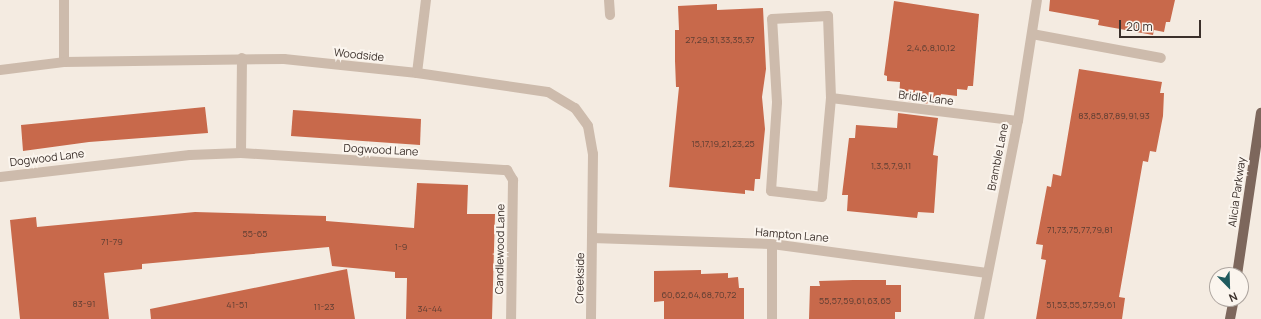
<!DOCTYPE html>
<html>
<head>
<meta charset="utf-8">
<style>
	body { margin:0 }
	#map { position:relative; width:1261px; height:319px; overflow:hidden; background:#f4ebe1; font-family:Manrope,sans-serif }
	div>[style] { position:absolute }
	.building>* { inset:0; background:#c8694b }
	.minor>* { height:10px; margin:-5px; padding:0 5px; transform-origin:5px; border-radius:5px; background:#cdbbac }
	.major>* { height:10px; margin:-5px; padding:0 5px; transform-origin:5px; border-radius:5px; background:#7d675c }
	span { translate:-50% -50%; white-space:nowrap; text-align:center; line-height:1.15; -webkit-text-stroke:4px #fbf5ee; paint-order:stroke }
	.number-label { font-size:9px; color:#5e3e33 }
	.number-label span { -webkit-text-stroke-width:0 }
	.street-label { font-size:11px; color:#3b302b }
	.north { position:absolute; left:1209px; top:267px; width:40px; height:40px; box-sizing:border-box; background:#fbf5ee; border:1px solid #aea6a0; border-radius:50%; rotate:157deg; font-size:11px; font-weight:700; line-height:16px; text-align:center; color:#3b302b }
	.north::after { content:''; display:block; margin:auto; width:14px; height:18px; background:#1f5a5e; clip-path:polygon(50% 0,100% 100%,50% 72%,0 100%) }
	.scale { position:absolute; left:1119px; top:20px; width:82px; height:18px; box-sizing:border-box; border:2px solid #3b302b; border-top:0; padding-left:5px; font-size:12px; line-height:14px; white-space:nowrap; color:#3b302b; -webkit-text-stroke:3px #fbf5ee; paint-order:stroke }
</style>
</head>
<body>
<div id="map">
	<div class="building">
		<i style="clip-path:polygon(1050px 0,1175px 0,1170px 22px,1166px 22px,1164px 32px,1154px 30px,1153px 35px,1098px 25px,1099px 20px,1049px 11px)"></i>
		<i style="clip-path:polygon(894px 1px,979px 14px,973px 86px,968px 86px,967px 90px,957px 89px,957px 96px,941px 94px,939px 105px,899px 100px,900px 82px,887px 81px,887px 76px,884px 75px)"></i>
		<i style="clip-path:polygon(717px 4px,717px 10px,763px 8px,766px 69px,762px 97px,765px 129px,760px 179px,755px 179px,754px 191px,745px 190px,745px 194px,669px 187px,679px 87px,676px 87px,675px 61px,675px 30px,679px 30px,678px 6px)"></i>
		<i style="clip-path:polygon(1079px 69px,1162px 82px,1160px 93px,1164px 93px,1163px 116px,1156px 152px,1150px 151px,1148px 162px,1143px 161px,1119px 297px,1125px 298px,1122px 319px,1036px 319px,1046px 260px,1041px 259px,1043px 245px,1036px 244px,1047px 186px,1051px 187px,1053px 174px,1061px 176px)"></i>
		<i style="clip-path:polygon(205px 107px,208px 133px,89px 142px,23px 151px,21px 125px)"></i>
		<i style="clip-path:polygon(293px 110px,421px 119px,420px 145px,291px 136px)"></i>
		<i style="clip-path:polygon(898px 113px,938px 118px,933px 155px,938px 156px,934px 213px,918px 212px,917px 218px,847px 211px,848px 195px,842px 195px,849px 138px,855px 138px,856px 125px,897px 128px)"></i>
		<i style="clip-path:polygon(417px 183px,468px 185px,467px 214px,495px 214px,492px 319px,406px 319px,407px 278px,395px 278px,395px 272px,332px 266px,329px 247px,142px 264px,142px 269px,104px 273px,109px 319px,20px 319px,10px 220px,36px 217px,37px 227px,195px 212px,326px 216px,326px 221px,414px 228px)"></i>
		<i style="clip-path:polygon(347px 269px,355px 319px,151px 319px,150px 309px)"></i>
		<i style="clip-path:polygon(701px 270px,701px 274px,728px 273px,728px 278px,738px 277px,739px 288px,744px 288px,744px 319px,664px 319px,664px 301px,654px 302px,654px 271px)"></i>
		<i style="clip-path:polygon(853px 280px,886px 280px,886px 285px,901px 285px,901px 312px,895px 312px,895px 319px,809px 319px,810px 286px,820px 286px,819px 281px)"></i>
	</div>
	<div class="minor">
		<i style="left:64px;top:0;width:62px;rotate:90deg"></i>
		<i style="left:609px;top:0;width:15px;rotate:86deg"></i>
		<i style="left:828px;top:16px;width:82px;rotate:87.9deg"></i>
		<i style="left:831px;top:98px;width:99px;rotate:95.2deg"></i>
		<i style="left:822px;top:197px;width:51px;rotate:-173.3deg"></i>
		<i style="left:771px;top:191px;width:89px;rotate:-86.1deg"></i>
		<i style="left:777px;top:102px;width:83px;rotate:-93.4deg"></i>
		<i style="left:772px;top:19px;width:56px;rotate:-3.1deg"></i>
		<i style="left:1032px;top:34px;width:131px;rotate:10.5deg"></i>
		<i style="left:0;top:70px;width:64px;rotate:-7.1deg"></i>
		<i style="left:64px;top:62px;width:220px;rotate:-0.8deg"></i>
		<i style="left:284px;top:59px;width:134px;rotate:6deg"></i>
		<i style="left:417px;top:73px;width:132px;rotate:8.3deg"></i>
		<i style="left:548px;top:92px;width:31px;rotate:31deg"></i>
		<i style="left:575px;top:108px;width:22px;rotate:54deg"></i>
		<i style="left:588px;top:126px;width:28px;rotate:80deg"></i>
		<i style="left:593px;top:154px;width:165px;rotate:90.7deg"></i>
		<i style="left:417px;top:73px;width:74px;rotate:-83deg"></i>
		<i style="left:831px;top:98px;width:188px;rotate:7deg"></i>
		<i style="left:241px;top:153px;width:95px;rotate:-89.4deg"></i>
		<i style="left:0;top:177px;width:191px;rotate:-6.6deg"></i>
		<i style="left:190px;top:155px;width:51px;rotate:-2.2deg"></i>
		<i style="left:241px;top:153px;width:267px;rotate:3.7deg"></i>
		<i style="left:507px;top:170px;width:12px;rotate:59deg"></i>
		<i style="left:513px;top:180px;width:139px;rotate:90.8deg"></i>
		<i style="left:592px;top:238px;width:180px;rotate:1.9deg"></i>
		<i style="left:772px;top:244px;width:217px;rotate:7.7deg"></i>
		<i style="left:772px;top:319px;width:75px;rotate:-90deg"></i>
		<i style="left:979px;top:319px;width:202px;rotate:-78.9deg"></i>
		<i style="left:1018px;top:121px;width:122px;rotate:-81.1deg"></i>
	</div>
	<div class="major">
		<i style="left:1237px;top:275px;width:164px;rotate:-81.6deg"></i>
		<i style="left:1230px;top:319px;width:20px;rotate:-79deg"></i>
	</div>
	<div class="number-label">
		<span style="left:720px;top:40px">27,29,31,33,35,37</span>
		<span style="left:931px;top:48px">2,4,6,8,10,12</span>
		<span style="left:1114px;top:116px">83,85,87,89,91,93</span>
		<span style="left:723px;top:144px">15,17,19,21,23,25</span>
		<span style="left:891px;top:166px">1,3,5,7,9,11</span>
		<span style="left:1080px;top:230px">71,73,75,77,79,81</span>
		<span style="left:255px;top:234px">55-65</span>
		<span style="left:112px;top:242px">71-79</span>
		<span style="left:401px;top:247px">1-9</span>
		<span style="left:699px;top:295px">60,62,64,68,70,72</span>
		<span style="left:855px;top:301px">55,57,59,61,63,65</span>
		<span style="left:84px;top:304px">83-91</span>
		<span style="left:237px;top:305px">41-51</span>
		<span style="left:1081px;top:305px">51,53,55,57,59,61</span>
		<span style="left:324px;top:307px">11-23</span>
		<span style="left:430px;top:309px">34-44</span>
	</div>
	<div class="street-label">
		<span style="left:359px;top:55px;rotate:6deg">Woodside</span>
		<span style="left:926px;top:98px;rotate:7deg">Bridle Lane</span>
		<span style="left:381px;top:150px;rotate:3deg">Dogwood Lane</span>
		<span style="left:998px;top:157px;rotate:-79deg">Bramble Lane</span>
		<span style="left:47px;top:158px;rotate:-7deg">Dogwood Lane</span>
		<span style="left:1237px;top:192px;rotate:-82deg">Alicia Parkway</span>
		<span style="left:792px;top:235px;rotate:5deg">Hampton Lane</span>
		<span style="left:500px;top:249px;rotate:-89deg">Candlewood Lane</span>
		<span style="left:580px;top:278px;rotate:-89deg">Creekside</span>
	</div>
	<div class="north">N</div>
	<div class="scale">20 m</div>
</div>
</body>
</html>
